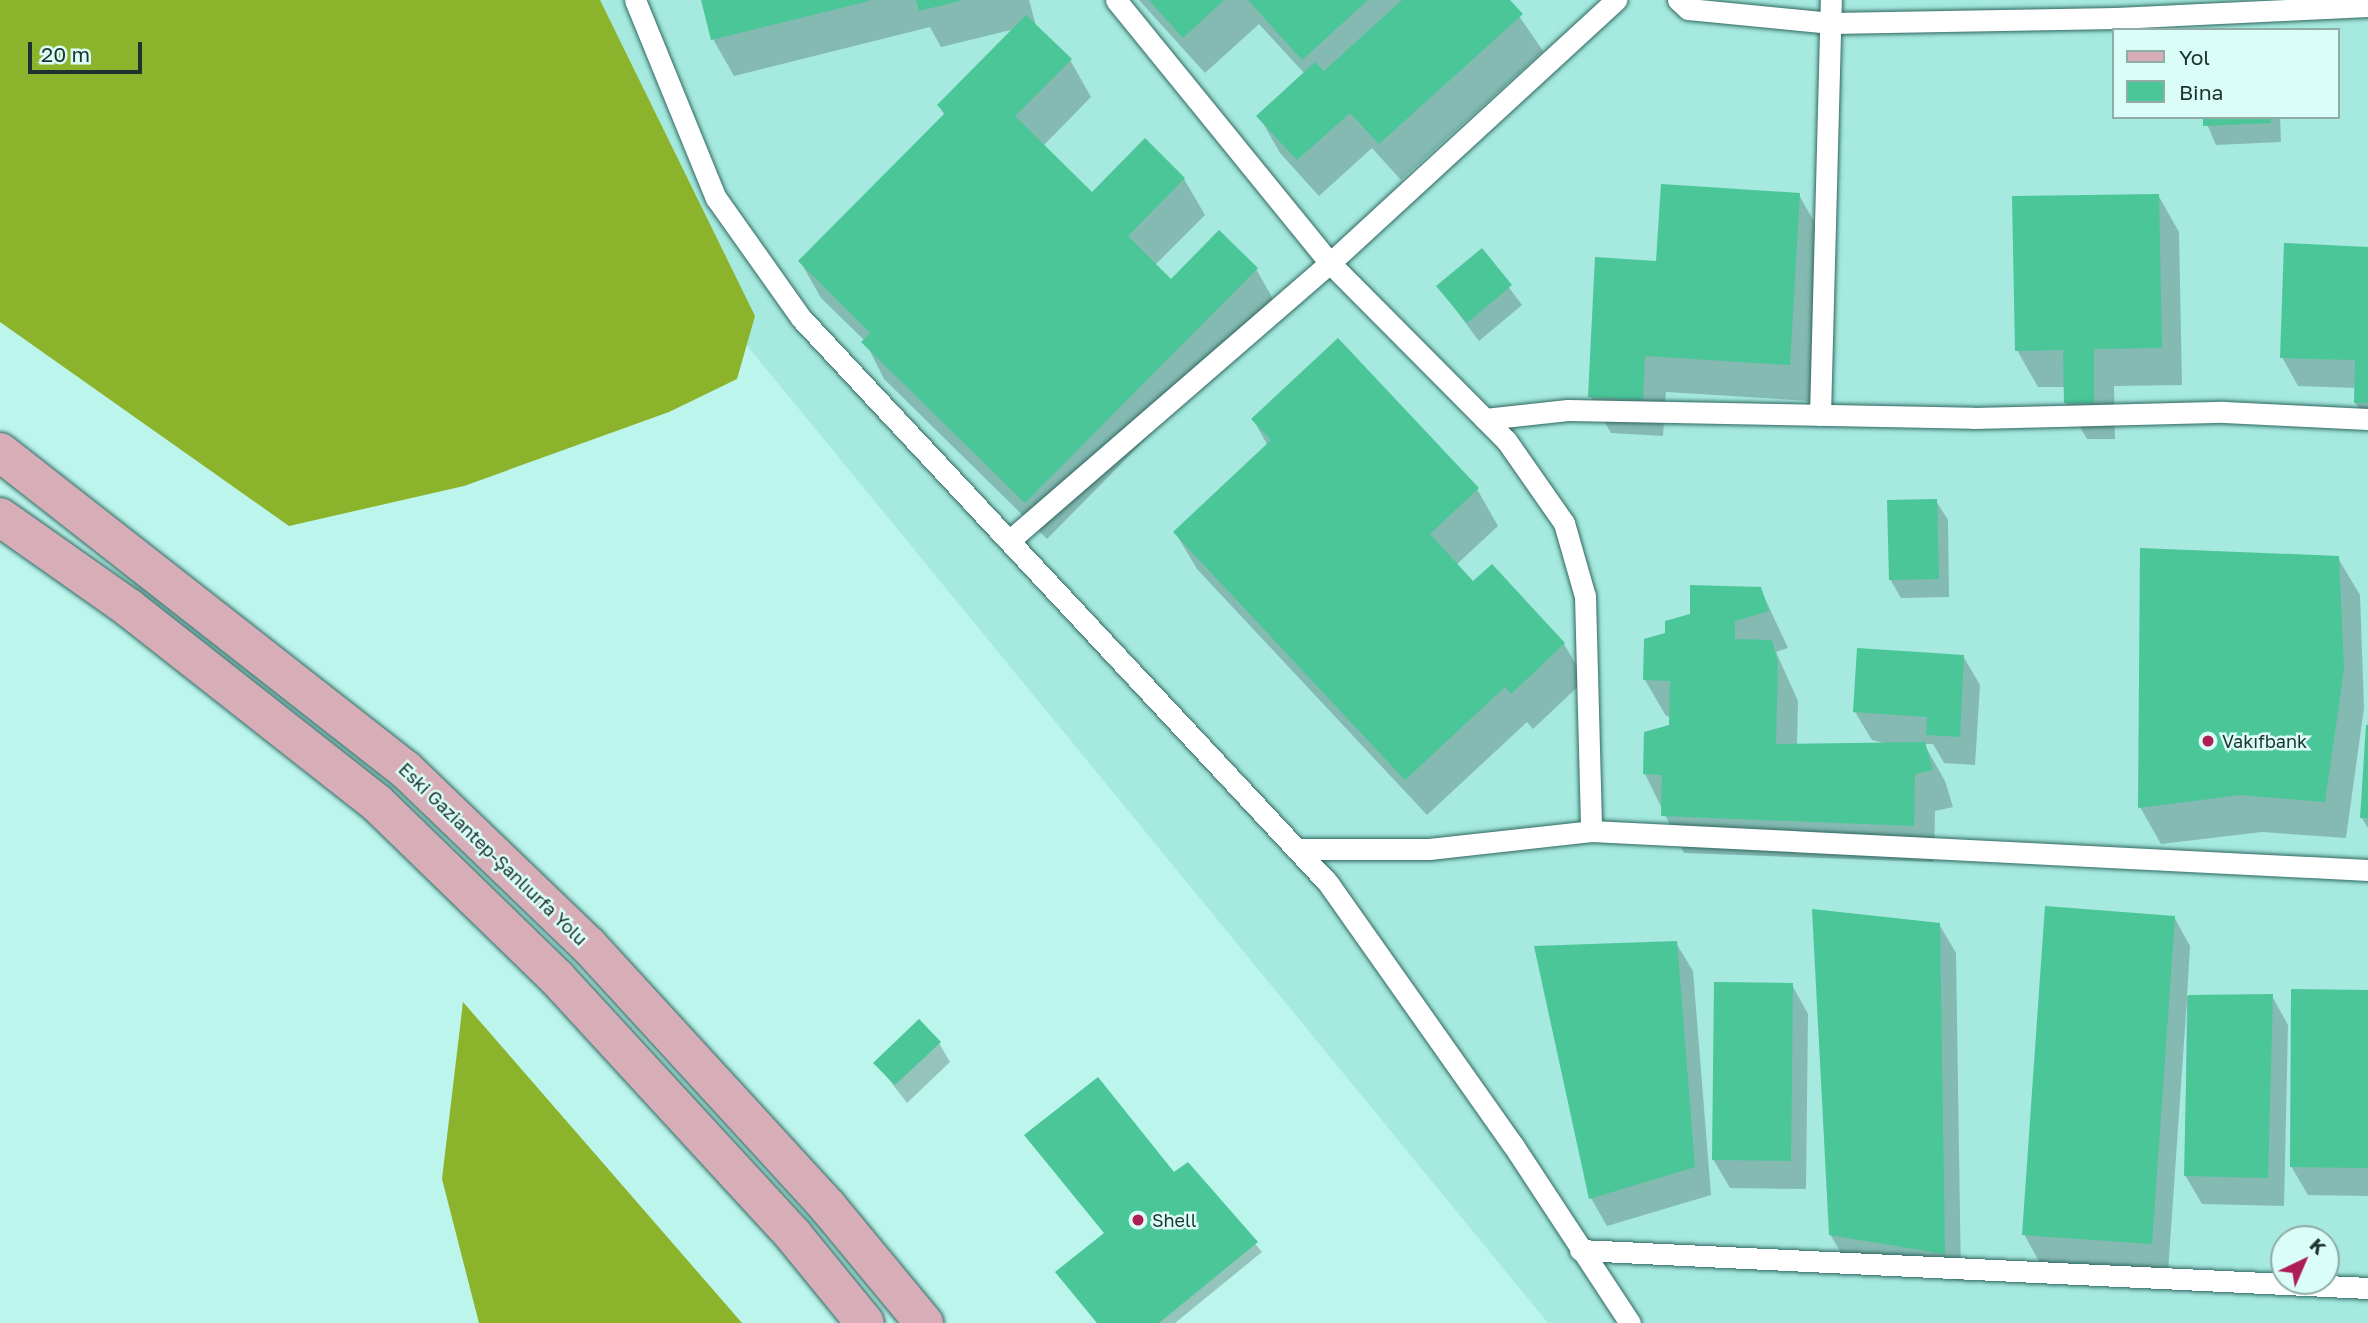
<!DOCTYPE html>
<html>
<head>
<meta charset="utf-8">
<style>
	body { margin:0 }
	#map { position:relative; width:2368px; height:1323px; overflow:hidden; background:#bbf5ec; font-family:"Golos Text",sans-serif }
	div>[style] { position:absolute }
	.built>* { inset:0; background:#a5e9df }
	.forest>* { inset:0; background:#8cb32c }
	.shadow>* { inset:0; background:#0003 }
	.building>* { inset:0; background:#4ac698 }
	.roads { filter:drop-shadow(0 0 2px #316861) drop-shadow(0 0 2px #316861) }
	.service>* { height:21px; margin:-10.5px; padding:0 10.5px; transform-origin:10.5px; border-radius:10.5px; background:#fff }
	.primary>* { height:38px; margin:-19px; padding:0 19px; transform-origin:19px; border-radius:19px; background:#d7adb7 }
	.dots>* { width:19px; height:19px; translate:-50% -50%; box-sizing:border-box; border:4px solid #dbfdf7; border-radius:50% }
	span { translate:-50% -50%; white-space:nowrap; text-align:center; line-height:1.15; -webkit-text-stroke:5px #dbfdf7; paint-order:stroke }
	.poi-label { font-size:18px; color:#1c3330 }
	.left { translate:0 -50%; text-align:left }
	.street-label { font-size:18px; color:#1c3330 }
	.legend { position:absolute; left:2112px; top:28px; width:228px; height:91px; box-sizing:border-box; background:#dbfdf7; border:2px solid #8faca7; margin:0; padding:9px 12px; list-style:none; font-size:21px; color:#1c3330 }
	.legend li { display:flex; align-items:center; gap:14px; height:35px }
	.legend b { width:35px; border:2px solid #8faca7 }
	.north { position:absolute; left:2270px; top:1225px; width:70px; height:70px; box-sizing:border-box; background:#dbfdf7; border:2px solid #8faca7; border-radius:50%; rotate:44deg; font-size:19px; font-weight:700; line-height:28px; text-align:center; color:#1c3330 }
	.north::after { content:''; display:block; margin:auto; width:24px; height:32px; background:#ae1e55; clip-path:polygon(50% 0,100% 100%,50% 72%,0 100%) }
	.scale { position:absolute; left:28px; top:42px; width:114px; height:32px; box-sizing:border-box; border:4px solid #1c3330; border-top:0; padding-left:9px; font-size:21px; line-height:24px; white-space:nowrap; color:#1c3330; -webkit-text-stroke:5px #dbfdf7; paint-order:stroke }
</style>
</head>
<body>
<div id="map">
	<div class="built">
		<i style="clip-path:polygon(evenodd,464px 0,2368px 0,2368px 1323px,1548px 1323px,464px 0,2114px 30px,2338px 30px,2338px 117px,2114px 117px,2114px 30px,464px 0,2284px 1239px,2326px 1239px,2326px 1281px,2284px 1281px,2284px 1239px)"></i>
	</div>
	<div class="forest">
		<i style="clip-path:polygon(0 0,600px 0,755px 316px,737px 379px,669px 412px,464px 486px,289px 526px,0 322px)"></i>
		<i style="clip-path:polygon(463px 1002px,742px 1323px,479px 1323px,442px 1179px)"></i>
	</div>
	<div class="shadow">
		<i style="clip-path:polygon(703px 0,1029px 0,1036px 26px,1070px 60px,1091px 97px,1043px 146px,1092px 194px,1184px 179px,1205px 215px,1155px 265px,1171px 281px,1256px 269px,1277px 306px,1047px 539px,884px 379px,865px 341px,821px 298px,800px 261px,945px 116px,939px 106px,1015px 29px,941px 47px,930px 27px,734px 76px,713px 39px)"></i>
		<i style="clip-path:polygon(1139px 0,1508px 0,1543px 51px,1401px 180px,1372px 148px,1319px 196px,1280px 153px,1259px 116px,1305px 74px,1259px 24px,1205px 73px)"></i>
		<i style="clip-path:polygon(2204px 117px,2280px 117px,2281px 142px,2216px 145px)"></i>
		<i style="clip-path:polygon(1799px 195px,1820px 232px,1811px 401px,1666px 392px,1663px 436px,1611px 433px,1590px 396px,1658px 262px)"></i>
		<i style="clip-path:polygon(2158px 195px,2179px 232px,2182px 385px,2114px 386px,2115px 439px,2087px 439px,2066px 403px,2066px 387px,2038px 387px,2017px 350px)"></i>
		<i style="clip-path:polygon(2368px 248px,2368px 424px,2355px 402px,2356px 388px,2298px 386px,2282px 357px)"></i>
		<i style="clip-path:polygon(1481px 250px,1522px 305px,1479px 341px,1438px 286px)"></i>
		<i style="clip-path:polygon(1253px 419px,1477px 489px,1498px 526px,1456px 565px,1473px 583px,1564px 644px,1585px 680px,1533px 729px,1527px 722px,1427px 815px,1197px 569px,1175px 532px,1268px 446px)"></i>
		<i style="clip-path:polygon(1936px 501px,1948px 520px,1949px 597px,1901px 598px,1890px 579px)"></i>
		<i style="clip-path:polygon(2338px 558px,2360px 595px,2364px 708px,2346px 838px,2262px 832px,2161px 844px,2140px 807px)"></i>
		<i style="clip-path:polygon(1760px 588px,1788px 648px,1776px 652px,1798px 701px,1797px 745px,1887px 744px,1872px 740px,1855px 712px,1963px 656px,1980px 685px,1975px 765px,1944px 763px,1933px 744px,1924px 744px,1945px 781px,1953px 807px,1935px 811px,1934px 862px,1684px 853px,1645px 774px,1670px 726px,1671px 717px,1666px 716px,1645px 680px,1666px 634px,1692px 615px)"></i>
		<i style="clip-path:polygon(2368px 720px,2368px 828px,2362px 818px)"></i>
		<i style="clip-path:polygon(2174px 917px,2190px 946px,2187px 996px,2272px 996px,2288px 1025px,2284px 1206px,2202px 1204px,2185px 1175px,2187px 999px,2168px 1272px,2040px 1263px,2024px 1234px)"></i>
		<i style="clip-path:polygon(1939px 924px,1956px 953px,1961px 1281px,1847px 1263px,1830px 1234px)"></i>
		<i style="clip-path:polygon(1676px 943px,1693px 971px,1711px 1195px,1607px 1226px,1591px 1198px)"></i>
		<i style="clip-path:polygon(1792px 985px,1808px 1014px,1806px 1189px,1730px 1188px,1713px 1159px)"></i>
		<i style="clip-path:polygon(2368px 992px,2368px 1196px,2308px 1195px,2291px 1166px)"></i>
		<i style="clip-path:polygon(939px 1043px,950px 1062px,907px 1103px,876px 1063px)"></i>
		<i style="clip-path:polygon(1026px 1135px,1173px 1175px,1188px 1164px,1262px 1252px,1175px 1323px,1097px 1323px,1057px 1272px,1105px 1234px)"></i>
	</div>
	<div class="building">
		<i style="clip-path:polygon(701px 0,869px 0,869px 1px,711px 40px)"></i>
		<i style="clip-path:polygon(916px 0,960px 0,960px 1px,919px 11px)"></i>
		<i style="clip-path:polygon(1149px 0,1224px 0,1183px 38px)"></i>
		<i style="clip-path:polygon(1248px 0,1368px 0,1302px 60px)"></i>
		<i style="clip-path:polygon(1402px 0,1510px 0,1523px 14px,1379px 144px,1350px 113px,1297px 160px,1256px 116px,1315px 62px,1324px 71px)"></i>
		<i style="clip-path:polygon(1026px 15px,1072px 59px,1015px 116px,1092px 192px,1145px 138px,1185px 178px,1128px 236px,1171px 279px,1219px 230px,1258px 268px,1025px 503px,861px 342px,870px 333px,798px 261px,945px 113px,937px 105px)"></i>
		<i style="clip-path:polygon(2203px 117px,2271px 117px,2271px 123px,2203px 126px)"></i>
		<i style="clip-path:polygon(1661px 184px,1800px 193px,1790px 365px,1645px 356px,1643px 400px,1588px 397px,1595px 257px,1656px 261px)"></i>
		<i style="clip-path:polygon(2159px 194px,2162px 348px,2094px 349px,2094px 403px,2064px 403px,2063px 350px,2015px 351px,2012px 196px)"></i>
		<i style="clip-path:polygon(2284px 243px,2368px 247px,2368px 403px,2354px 403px,2355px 360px,2280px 358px)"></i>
		<i style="clip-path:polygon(1482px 248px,1512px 285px,1467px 323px,1436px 286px)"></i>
		<i style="clip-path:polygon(1338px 338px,1479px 488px,1430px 534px,1473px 581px,1492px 564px,1565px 643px,1511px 694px,1505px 687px,1405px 780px,1173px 532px,1271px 440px,1251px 419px)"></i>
		<i style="clip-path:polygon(1937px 499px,1939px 579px,1889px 580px,1887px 500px)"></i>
		<i style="clip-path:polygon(2140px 548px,2339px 556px,2344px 670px,2325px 802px,2240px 795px,2138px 808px)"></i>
		<i style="clip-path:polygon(1690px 585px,1761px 587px,1769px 611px,1735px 621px,1735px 639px,1772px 640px,1778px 663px,1776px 744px,1925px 742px,1933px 770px,1915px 774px,1914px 826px,1661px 816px,1662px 775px,1643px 774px,1644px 732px,1669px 725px,1670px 681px,1643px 680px,1644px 639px,1665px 633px,1665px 621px,1690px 614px)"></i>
		<i style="clip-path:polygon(1857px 648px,1964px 655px,1960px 737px,1926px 735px,1927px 717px,1853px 712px)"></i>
		<i style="clip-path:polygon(2366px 725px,2368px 725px,2368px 818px,2360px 818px)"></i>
		<i style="clip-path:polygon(2045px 906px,2175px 916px,2152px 1244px,2022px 1235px)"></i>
		<i style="clip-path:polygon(1812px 909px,1940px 923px,1945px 1254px,1829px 1235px)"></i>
		<i style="clip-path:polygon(1677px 941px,1695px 1167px,1589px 1199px,1534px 946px)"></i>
		<i style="clip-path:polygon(1714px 982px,1793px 983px,1791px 1161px,1712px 1160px)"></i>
		<i style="clip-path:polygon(2291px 989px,2368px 990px,2368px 1168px,2290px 1167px)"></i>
		<i style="clip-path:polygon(2273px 994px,2268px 1178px,2184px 1176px,2188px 995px)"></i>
		<i style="clip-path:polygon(919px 1019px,941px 1042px,895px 1085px,873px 1063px)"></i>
		<i style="clip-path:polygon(1098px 1077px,1174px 1172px,1188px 1162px,1258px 1242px,1159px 1323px,1097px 1323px,1055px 1272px,1104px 1233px,1024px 1135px)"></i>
	</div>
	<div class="roads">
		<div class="service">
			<i style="left:635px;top:0;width:214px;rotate:67.8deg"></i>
			<i style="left:716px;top:198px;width:147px;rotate:54.7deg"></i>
			<i style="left:801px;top:318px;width:773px;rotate:46.99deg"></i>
			<i style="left:1328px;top:883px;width:321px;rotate:54.8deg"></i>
			<i style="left:1513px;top:1145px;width:213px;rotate:56.7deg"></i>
			<i style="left:1116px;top:0;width:339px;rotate:50.9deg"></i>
			<i style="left:1330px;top:263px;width:250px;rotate:45.2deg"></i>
			<i style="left:1506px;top:440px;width:101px;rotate:55.1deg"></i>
			<i style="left:1564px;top:523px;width:76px;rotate:74deg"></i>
			<i style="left:1585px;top:596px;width:235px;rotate:88.5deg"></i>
			<i style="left:1678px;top:0;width:13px;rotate:42deg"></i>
			<i style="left:1688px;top:9px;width:144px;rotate:5.6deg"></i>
			<i style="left:1831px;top:23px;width:285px;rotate:-1deg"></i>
			<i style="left:2116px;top:18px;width:252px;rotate:-2.7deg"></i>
			<i style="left:1820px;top:415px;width:415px;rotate:-88.5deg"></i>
			<i style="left:1485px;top:419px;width:83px;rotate:-6.2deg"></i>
			<i style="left:1568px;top:410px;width:405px;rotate:1.1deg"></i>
			<i style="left:1973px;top:418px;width:251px;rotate:-1.4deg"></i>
			<i style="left:2224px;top:412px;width:144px;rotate:2.8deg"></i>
			<i style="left:1010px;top:540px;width:423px;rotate:-40.9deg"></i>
			<i style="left:1330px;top:263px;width:389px;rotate:-42.6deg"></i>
			<i style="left:1296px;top:849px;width:133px"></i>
			<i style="left:1429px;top:849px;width:163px;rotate:-6.3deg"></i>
			<i style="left:1591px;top:831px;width:778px;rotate:2.87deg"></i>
			<i style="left:1580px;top:1250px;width:789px;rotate:2.76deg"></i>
		</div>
		<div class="primary">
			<i style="left:0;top:452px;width:516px;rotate:38.07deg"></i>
			<i style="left:406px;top:770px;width:254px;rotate:43.9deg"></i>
			<i style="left:589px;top:946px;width:354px;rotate:47.5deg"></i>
			<i style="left:828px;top:1207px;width:151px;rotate:50.4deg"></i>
			<i style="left:0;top:517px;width:158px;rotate:35.2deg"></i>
			<i style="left:129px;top:608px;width:315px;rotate:38.2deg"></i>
			<i style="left:377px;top:803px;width:251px;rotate:44.2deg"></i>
			<i style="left:557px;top:978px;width:350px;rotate:47.4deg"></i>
			<i style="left:794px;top:1236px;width:112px;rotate:50.8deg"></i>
		</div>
	</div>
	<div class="dots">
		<i style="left:2208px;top:741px;background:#ae1e55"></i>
		<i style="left:1138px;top:1220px;background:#ae1e55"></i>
	</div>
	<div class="poi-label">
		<span class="left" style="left:2222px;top:741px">Vakıfbank</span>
		<span class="left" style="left:1152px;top:1220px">Shell</span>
	</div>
	<div class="street-label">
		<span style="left:493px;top:854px;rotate:44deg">Eski Gaziantep-Şanlıurfa Yolu</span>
	</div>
	<ul class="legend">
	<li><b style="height:9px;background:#d7adb7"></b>Yol</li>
	<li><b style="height:19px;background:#4ac698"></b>Bina</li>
	</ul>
	<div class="north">K</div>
	<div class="scale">20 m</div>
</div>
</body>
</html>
